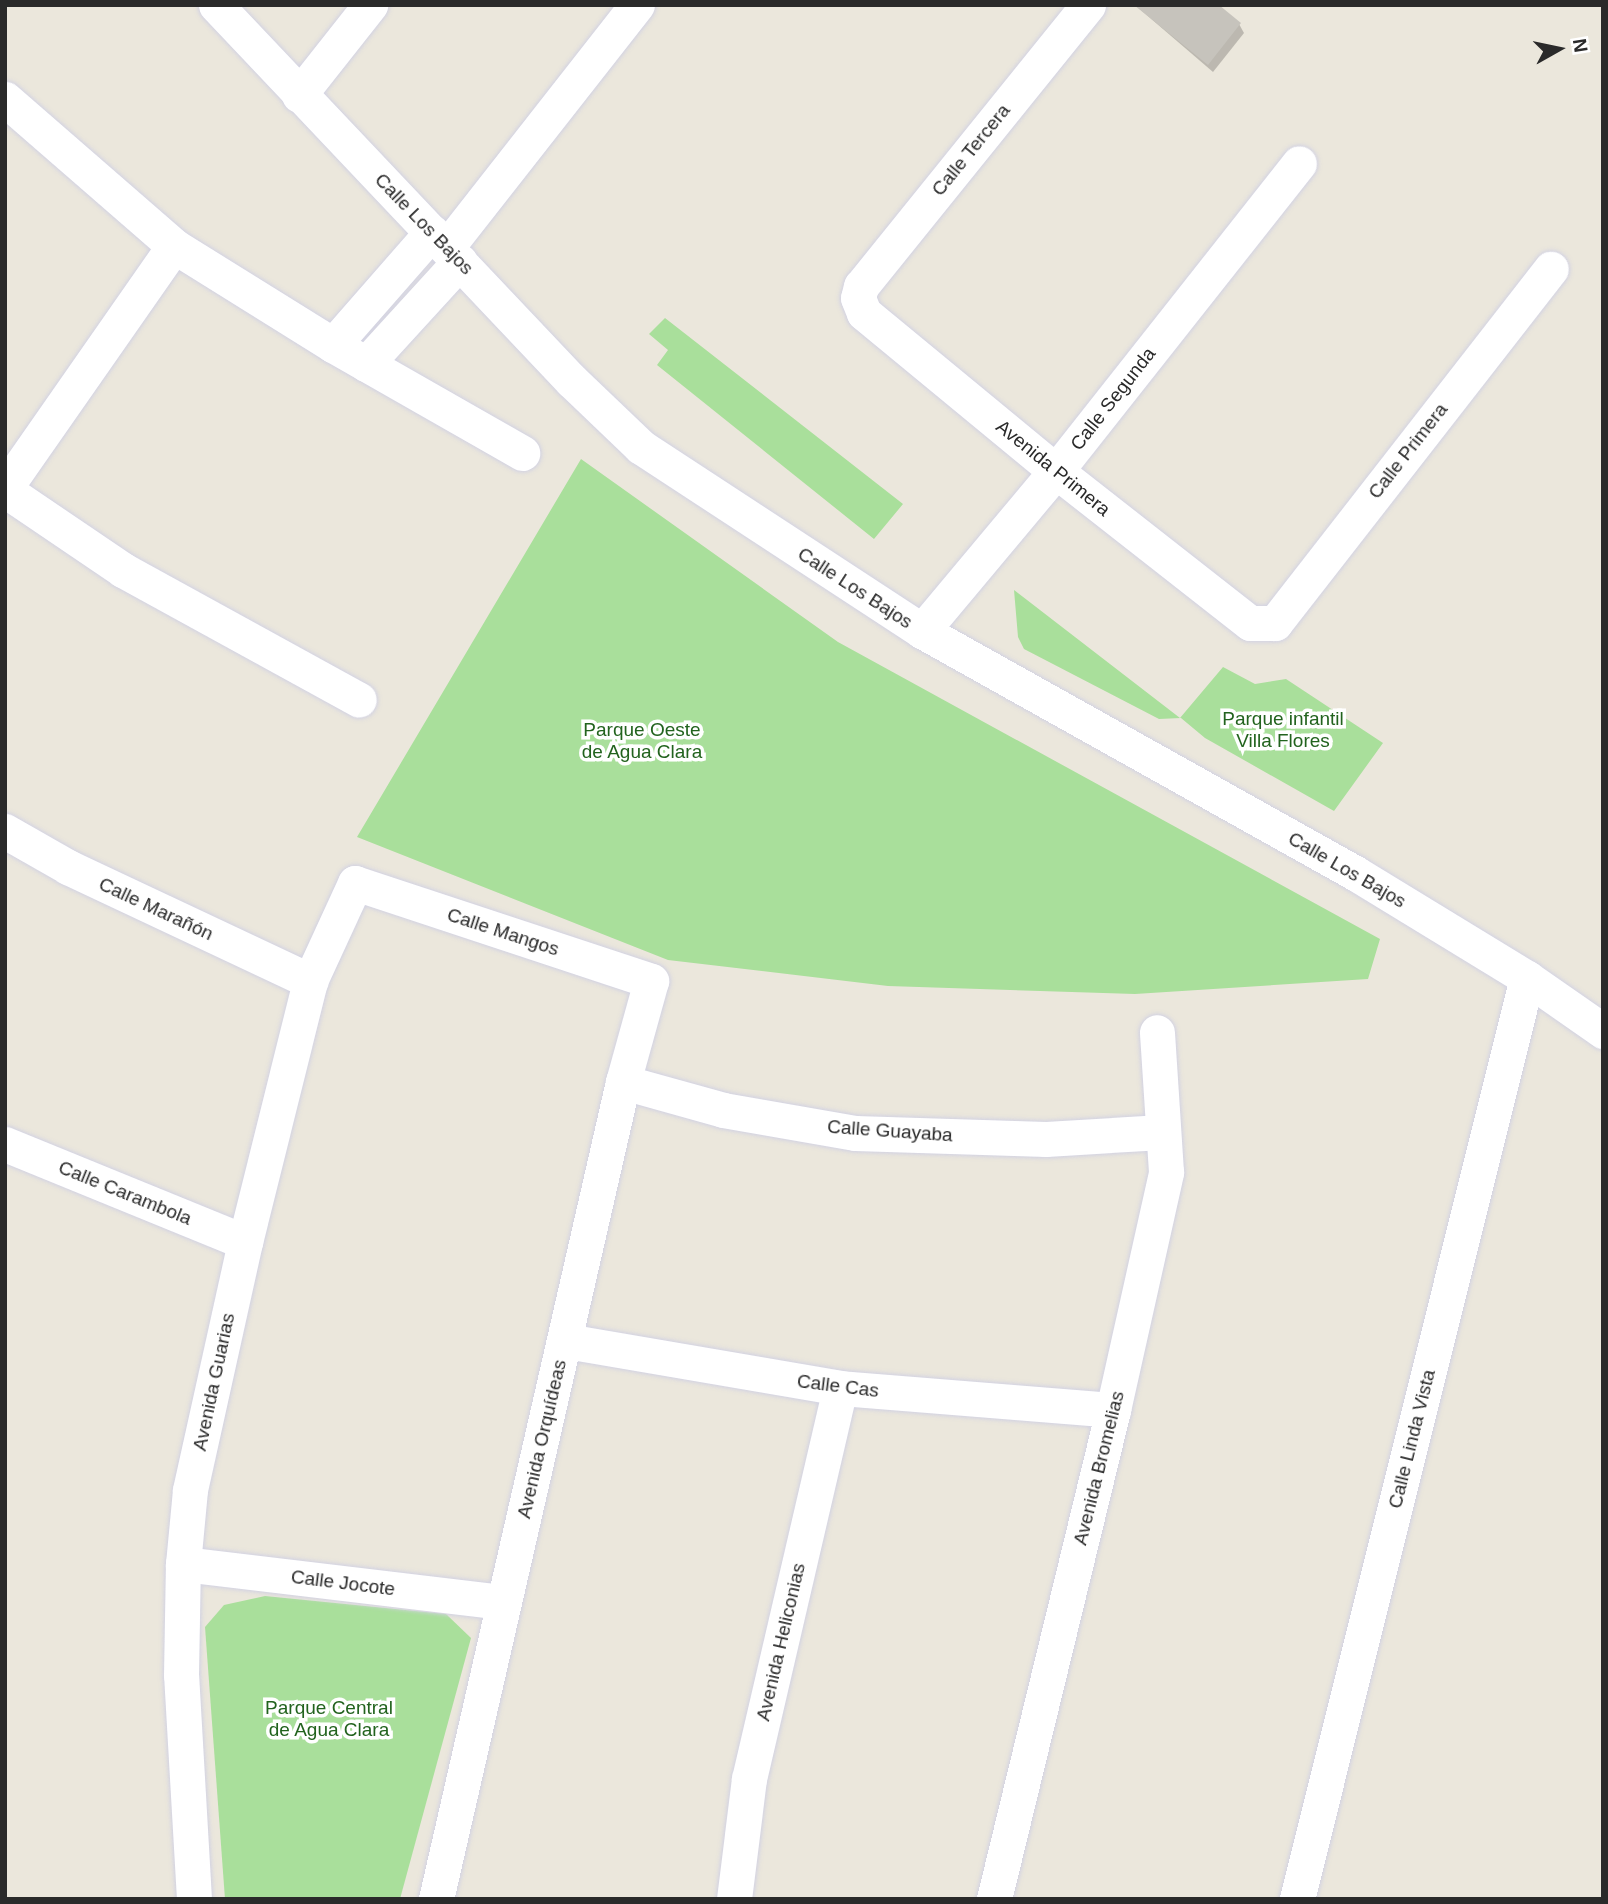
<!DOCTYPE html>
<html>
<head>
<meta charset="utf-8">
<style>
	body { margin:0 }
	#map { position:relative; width:1608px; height:1904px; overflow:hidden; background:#ebe7dc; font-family:Arial,sans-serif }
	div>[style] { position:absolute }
	.green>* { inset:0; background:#a9df9b }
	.shadow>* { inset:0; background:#0003 }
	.building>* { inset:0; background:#c6c3bc }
	.roads { filter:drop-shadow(0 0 2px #d2d2e2) drop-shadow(0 0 2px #d2d2e2) }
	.minor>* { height:35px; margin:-17.5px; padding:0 17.5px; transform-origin:17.5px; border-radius:17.5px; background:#fff }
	span { translate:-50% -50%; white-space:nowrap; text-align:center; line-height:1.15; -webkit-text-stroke:7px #fff; paint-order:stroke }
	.street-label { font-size:19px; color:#2a2a2a }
	.park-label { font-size:19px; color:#22631e }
	.frame { position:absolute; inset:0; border:7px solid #2a2a2a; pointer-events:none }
	.north { position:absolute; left:1524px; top:14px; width:70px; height:70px; -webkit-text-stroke:5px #fff; paint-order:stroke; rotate:81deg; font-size:19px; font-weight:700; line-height:28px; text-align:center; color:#2a2a2a }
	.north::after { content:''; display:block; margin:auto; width:24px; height:32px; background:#2a2a2a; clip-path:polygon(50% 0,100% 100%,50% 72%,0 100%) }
</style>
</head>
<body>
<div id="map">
	<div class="green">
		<i style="clip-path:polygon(665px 318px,903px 504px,874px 539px,657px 365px,668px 350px,649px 334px)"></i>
		<i style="clip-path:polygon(581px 459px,838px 642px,1380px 939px,1368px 979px,1135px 994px,888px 986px,668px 960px,357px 837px)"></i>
		<i style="clip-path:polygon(1014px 590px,1180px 718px,1223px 667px,1255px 684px,1286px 679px,1383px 743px,1334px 811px,1205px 738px,1181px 718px,1159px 719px,1024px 649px,1018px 637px)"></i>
		<i style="clip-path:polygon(265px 1596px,446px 1614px,471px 1638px,400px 1899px,225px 1899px,205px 1627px,224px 1605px)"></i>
	</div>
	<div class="shadow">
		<i style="clip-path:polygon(1135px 5px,1239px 24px,1244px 33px,1213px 72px)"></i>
	</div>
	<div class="building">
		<i style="clip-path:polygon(1134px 5px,1219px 5px,1241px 23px,1208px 65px)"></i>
	</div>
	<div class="roads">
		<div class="minor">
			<i style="left:216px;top:5px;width:518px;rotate:46.57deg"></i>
			<i style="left:572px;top:381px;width:95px;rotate:43.7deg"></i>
			<i style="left:641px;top:447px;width:336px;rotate:33.2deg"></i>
			<i style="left:922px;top:631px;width:496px;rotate:29.2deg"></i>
			<i style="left:1355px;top:873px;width:202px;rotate:31.4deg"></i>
			<i style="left:1527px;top:978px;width:93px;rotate:34.9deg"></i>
			<i style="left:1088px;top:5px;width:361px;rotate:128.9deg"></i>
			<i style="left:861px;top:286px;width:12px;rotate:104deg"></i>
			<i style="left:858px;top:298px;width:16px;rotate:68deg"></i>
			<i style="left:864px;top:313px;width:249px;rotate:39.5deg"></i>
			<i style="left:1056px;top:471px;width:246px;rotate:38.1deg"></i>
			<i style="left:1250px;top:623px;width:25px"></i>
			<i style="left:1275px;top:623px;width:449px;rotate:-52.1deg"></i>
			<i style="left:299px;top:95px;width:115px;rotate:-51.7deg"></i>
			<i style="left:5px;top:99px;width:224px;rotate:41deg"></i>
			<i style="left:174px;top:246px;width:187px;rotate:31.9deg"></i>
			<i style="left:333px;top:345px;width:218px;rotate:29.7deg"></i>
			<i style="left:447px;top:247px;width:308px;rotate:-51.9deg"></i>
			<i style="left:333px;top:345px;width:150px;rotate:-48.8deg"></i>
			<i style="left:366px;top:364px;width:139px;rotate:-47.6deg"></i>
			<i style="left:5px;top:488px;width:295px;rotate:-55.1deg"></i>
			<i style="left:5px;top:490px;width:143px;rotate:34.1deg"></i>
			<i style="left:123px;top:570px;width:269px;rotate:28.8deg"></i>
			<i style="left:922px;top:631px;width:209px;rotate:-50.1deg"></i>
			<i style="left:1056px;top:471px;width:392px;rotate:-51.7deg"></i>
			<i style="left:5px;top:831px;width:73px;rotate:29.7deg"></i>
			<i style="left:68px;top:867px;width:268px;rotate:25.2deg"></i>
			<i style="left:623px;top:1082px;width:104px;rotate:15.6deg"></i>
			<i style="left:723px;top:1110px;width:134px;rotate:9.9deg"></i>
			<i style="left:855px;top:1133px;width:191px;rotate:1.8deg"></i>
			<i style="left:1046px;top:1139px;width:116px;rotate:-3.5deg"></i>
			<i style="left:5px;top:1144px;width:259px;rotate:22.2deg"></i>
			<i style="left:566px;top:1341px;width:278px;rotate:9.7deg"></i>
			<i style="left:840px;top:1388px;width:274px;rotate:4.6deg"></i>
			<i style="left:183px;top:1564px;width:322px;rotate:6.8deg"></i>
			<i style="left:194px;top:1899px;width:224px;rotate:-93.3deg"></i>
			<i style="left:181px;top:1675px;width:111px;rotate:-89deg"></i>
			<i style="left:183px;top:1564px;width:74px;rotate:-84.6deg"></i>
			<i style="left:190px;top:1490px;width:254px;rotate:-77.5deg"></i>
			<i style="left:245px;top:1242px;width:269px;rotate:-76deg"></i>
			<i style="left:310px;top:981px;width:108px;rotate:-65.3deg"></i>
			<i style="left:355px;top:883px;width:312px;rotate:18.3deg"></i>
			<i style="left:651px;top:981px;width:105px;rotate:105.5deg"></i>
			<i style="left:623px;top:1082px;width:838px;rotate:102.89deg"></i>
			<i style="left:734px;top:1899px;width:121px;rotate:-82.9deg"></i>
			<i style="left:749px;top:1779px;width:401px;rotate:-76.9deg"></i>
			<i style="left:994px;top:1899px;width:503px;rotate:-76.32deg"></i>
			<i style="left:1113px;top:1410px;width:244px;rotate:-77.4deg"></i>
			<i style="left:1166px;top:1172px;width:140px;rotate:-93.7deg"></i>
			<i style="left:1297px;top:1899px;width:949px;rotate:-75.98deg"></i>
		</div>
	</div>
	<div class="street-label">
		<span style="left:971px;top:150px;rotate:-51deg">Calle Tercera</span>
		<span style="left:424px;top:224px;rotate:46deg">Calle Los Bajos</span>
		<span style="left:1113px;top:399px;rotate:-52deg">Calle Segunda</span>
		<span style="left:1408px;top:451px;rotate:-52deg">Calle Primera</span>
		<span style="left:1053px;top:468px;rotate:39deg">Avenida Primera</span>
		<span style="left:855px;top:588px;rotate:33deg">Calle Los Bajos</span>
		<span style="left:1347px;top:870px;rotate:30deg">Calle Los Bajos</span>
		<span style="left:156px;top:909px;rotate:25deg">Calle Marañón</span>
		<span style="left:503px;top:932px;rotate:18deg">Calle Mangos</span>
		<span style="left:890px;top:1131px;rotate:4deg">Calle Guayaba</span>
		<span style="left:125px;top:1193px;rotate:22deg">Calle Carambola</span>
		<span style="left:214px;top:1382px;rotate:-78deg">Avenida Guarias</span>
		<span style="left:838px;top:1386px;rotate:7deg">Calle Cas</span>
		<span style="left:542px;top:1439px;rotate:-77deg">Avenida Orquídeas</span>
		<span style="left:1412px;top:1439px;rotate:-76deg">Calle Linda Vista</span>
		<span style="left:1099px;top:1468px;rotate:-76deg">Avenida Bromelias</span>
		<span style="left:343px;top:1583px;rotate:7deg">Calle Jocote</span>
		<span style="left:781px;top:1642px;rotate:-77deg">Avenida Heliconias</span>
	</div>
	<div class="park-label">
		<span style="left:1283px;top:730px">Parque infantil<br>Villa Flores</span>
		<span style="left:642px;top:741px">Parque Oeste<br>de Agua Clara</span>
		<span style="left:329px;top:1719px">Parque Central<br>de Agua Clara</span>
	</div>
	<div class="frame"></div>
	<div class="north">N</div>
</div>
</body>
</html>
